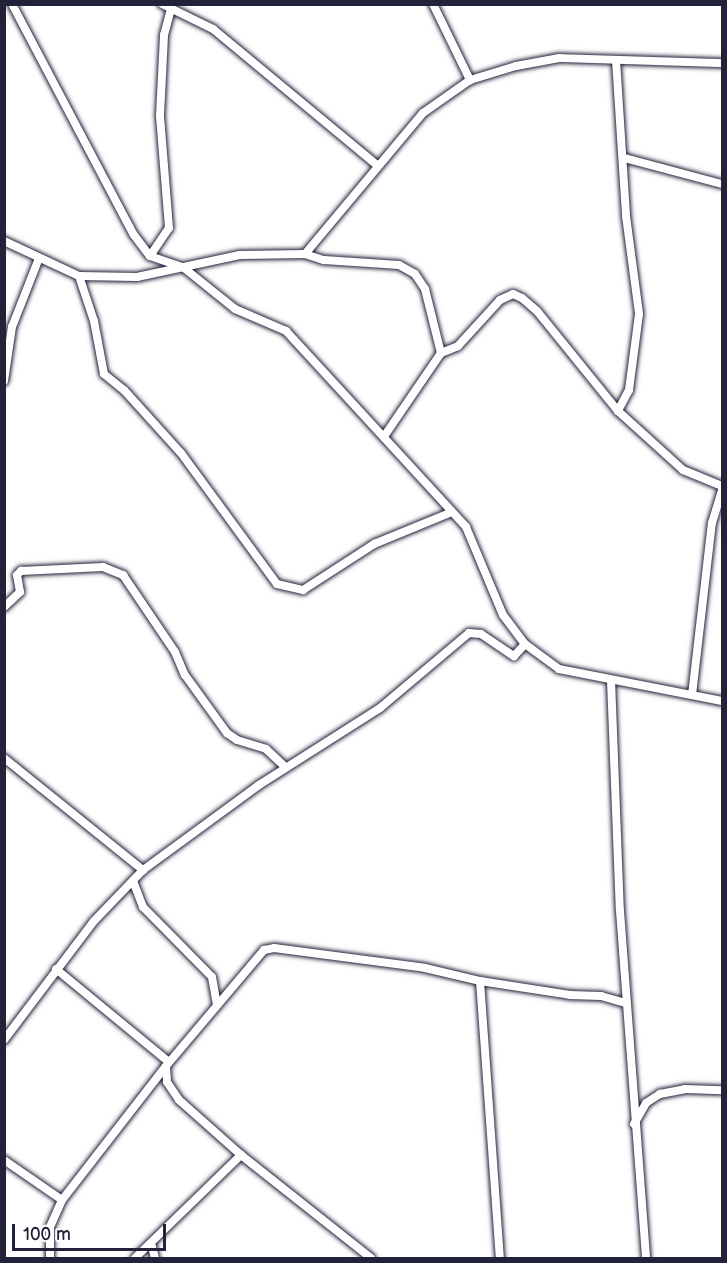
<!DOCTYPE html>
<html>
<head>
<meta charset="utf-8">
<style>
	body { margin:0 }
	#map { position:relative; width:727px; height:1263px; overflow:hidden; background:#fff; font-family:"Balsamiq Sans",sans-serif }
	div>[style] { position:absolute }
	.roads { filter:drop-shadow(0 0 2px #22223b) drop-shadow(0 0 2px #22223b) }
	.street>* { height:8px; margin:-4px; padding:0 4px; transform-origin:4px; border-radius:4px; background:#fff }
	span { translate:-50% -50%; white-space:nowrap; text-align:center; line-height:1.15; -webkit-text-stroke:5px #fff; paint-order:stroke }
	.frame { position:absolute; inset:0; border:6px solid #22223b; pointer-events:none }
	.scale { position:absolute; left:12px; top:1224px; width:154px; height:27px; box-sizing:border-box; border:3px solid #22223b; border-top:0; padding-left:8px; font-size:18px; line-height:21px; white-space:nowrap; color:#22223b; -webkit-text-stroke:4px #fff; paint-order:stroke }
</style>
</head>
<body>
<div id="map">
	<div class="roads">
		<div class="street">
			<i style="left:12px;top:4px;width:261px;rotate:62.2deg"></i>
			<i style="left:134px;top:235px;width:26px;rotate:53deg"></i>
			<i style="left:150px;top:256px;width:36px;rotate:19deg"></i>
			<i style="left:184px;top:268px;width:65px;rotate:38.8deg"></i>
			<i style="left:235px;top:309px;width:56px;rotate:23.3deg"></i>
			<i style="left:286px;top:331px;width:266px;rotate:47.4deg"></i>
			<i style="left:466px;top:527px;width:95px;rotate:67.2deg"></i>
			<i style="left:503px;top:615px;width:36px;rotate:53deg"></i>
			<i style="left:525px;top:644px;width:42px;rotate:36.3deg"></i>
			<i style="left:559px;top:669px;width:166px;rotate:11.1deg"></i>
			<i style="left:162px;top:4px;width:57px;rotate:26.1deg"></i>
			<i style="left:213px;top:29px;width:214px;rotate:39.7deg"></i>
			<i style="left:433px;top:4px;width:85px;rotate:64deg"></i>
			<i style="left:616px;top:60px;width:156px;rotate:86.3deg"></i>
			<i style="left:626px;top:216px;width:99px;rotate:82.4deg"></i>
			<i style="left:639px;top:314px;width:77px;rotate:97.5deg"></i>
			<i style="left:629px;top:390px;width:24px;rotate:118deg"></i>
			<i style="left:624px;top:158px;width:101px;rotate:14.9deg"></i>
			<i style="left:4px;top:241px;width:83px;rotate:25deg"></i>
			<i style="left:79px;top:276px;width:58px;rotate:1deg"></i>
			<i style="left:137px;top:277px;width:105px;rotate:-12.1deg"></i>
			<i style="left:240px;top:255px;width:65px;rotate:-0.9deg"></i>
			<i style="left:305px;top:254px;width:184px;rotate:-50.1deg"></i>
			<i style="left:423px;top:113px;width:57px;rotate:-35.1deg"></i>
			<i style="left:470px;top:80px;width:48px;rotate:-16.9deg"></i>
			<i style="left:516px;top:66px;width:44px;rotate:-10.5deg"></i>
			<i style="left:559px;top:58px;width:163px;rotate:1.8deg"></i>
			<i style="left:305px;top:254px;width:20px;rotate:18deg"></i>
			<i style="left:324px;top:260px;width:75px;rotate:3.8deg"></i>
			<i style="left:399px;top:265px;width:18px;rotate:29deg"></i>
			<i style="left:415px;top:274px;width:18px;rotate:56deg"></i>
			<i style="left:425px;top:289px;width:66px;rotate:76deg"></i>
			<i style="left:441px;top:353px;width:99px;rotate:124.3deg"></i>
			<i style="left:150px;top:256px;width:34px;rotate:-56deg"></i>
			<i style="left:169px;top:228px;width:113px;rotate:-94.6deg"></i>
			<i style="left:160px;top:115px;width:80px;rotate:-87.1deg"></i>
			<i style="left:164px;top:35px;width:28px;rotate:-75deg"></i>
			<i style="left:79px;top:276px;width:47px;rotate:71.6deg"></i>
			<i style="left:94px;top:321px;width:54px;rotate:79.3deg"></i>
			<i style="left:104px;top:374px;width:26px;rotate:39deg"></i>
			<i style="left:124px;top:390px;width:85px;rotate:47.9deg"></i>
			<i style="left:181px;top:453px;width:162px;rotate:53.8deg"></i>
			<i style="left:277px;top:584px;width:27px;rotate:13deg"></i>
			<i style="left:303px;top:590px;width:85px;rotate:-32.9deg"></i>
			<i style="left:374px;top:544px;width:84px;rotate:-22.3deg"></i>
			<i style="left:441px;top:353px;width:18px;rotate:-22deg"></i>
			<i style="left:458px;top:346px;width:62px;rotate:-47.6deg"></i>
			<i style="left:500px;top:300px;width:14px;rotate:-25deg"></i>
			<i style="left:513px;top:294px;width:10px;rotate:24deg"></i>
			<i style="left:522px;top:298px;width:20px;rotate:41deg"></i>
			<i style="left:537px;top:311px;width:129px;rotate:51deg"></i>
			<i style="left:618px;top:411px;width:88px;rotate:42.2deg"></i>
			<i style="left:683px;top:470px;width:42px;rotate:22.3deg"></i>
			<i style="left:4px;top:381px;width:55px;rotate:-81.6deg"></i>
			<i style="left:12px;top:327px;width:74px;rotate:-68.6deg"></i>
			<i style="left:4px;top:607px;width:22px;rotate:-43deg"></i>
			<i style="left:20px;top:592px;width:17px;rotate:-100deg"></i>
			<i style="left:17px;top:575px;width:6px;rotate:-45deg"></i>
			<i style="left:21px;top:571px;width:82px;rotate:-2.8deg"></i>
			<i style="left:103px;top:567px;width:22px;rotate:22deg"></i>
			<i style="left:123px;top:575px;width:93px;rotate:56deg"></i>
			<i style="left:175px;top:652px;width:25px;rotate:67deg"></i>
			<i style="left:185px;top:675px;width:72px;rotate:54.1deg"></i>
			<i style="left:227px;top:733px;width:12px;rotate:35deg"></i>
			<i style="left:237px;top:740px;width:30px;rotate:17deg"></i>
			<i style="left:266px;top:749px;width:26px;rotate:43deg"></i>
			<i style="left:611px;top:680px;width:231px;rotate:87.8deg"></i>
			<i style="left:620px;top:911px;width:348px;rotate:85.7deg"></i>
			<i style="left:692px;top:695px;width:173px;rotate:-83.4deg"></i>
			<i style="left:712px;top:523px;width:34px;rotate:-73deg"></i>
			<i style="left:4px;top:758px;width:179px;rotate:38.9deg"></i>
			<i style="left:133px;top:881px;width:28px;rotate:69deg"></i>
			<i style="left:143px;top:907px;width:98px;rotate:45.4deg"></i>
			<i style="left:212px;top:977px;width:27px;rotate:80deg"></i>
			<i style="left:56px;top:969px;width:146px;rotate:39.5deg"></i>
			<i style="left:480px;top:981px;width:278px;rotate:85.9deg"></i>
			<i style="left:4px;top:1040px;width:149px;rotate:-52.9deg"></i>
			<i style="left:94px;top:921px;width:71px;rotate:-46.1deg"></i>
			<i style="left:143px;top:870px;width:144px;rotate:-36.2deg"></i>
			<i style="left:259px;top:785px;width:143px;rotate:-32.5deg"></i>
			<i style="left:380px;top:708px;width:116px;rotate:-40.1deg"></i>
			<i style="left:469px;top:633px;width:12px;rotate:5deg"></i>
			<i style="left:481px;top:634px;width:40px;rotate:34deg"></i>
			<i style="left:514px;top:656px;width:16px;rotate:-47deg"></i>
			<i style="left:166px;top:1067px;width:15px;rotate:86deg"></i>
			<i style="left:167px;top:1082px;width:22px;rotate:56deg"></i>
			<i style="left:179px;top:1100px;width:83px;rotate:41.6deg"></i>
			<i style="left:241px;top:1155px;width:166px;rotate:38.4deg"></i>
			<i style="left:634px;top:1124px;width:24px;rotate:-60deg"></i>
			<i style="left:646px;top:1103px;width:17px;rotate:-33deg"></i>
			<i style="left:660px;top:1094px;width:25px;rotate:-11deg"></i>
			<i style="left:685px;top:1089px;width:37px;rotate:2deg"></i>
			<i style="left:4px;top:1160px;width:70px;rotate:34.6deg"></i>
			<i style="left:151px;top:1243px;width:16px;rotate:75deg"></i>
			<i style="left:50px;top:1258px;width:31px;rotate:-90deg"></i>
			<i style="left:50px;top:1227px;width:30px;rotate:-66deg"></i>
			<i style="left:62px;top:1200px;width:170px;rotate:-52.2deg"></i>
			<i style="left:166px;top:1066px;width:152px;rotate:-49.8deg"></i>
			<i style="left:264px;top:950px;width:10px;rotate:-11deg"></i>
			<i style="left:274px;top:948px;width:152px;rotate:7.5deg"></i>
			<i style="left:425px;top:968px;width:57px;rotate:13.3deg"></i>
			<i style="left:480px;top:981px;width:91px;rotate:8.8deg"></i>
			<i style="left:570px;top:995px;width:31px;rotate:2deg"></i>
			<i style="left:601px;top:996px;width:25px;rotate:16deg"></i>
			<i style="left:135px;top:1258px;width:148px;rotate:-44.2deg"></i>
		</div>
	</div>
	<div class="frame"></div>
	<div class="scale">100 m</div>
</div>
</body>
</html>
